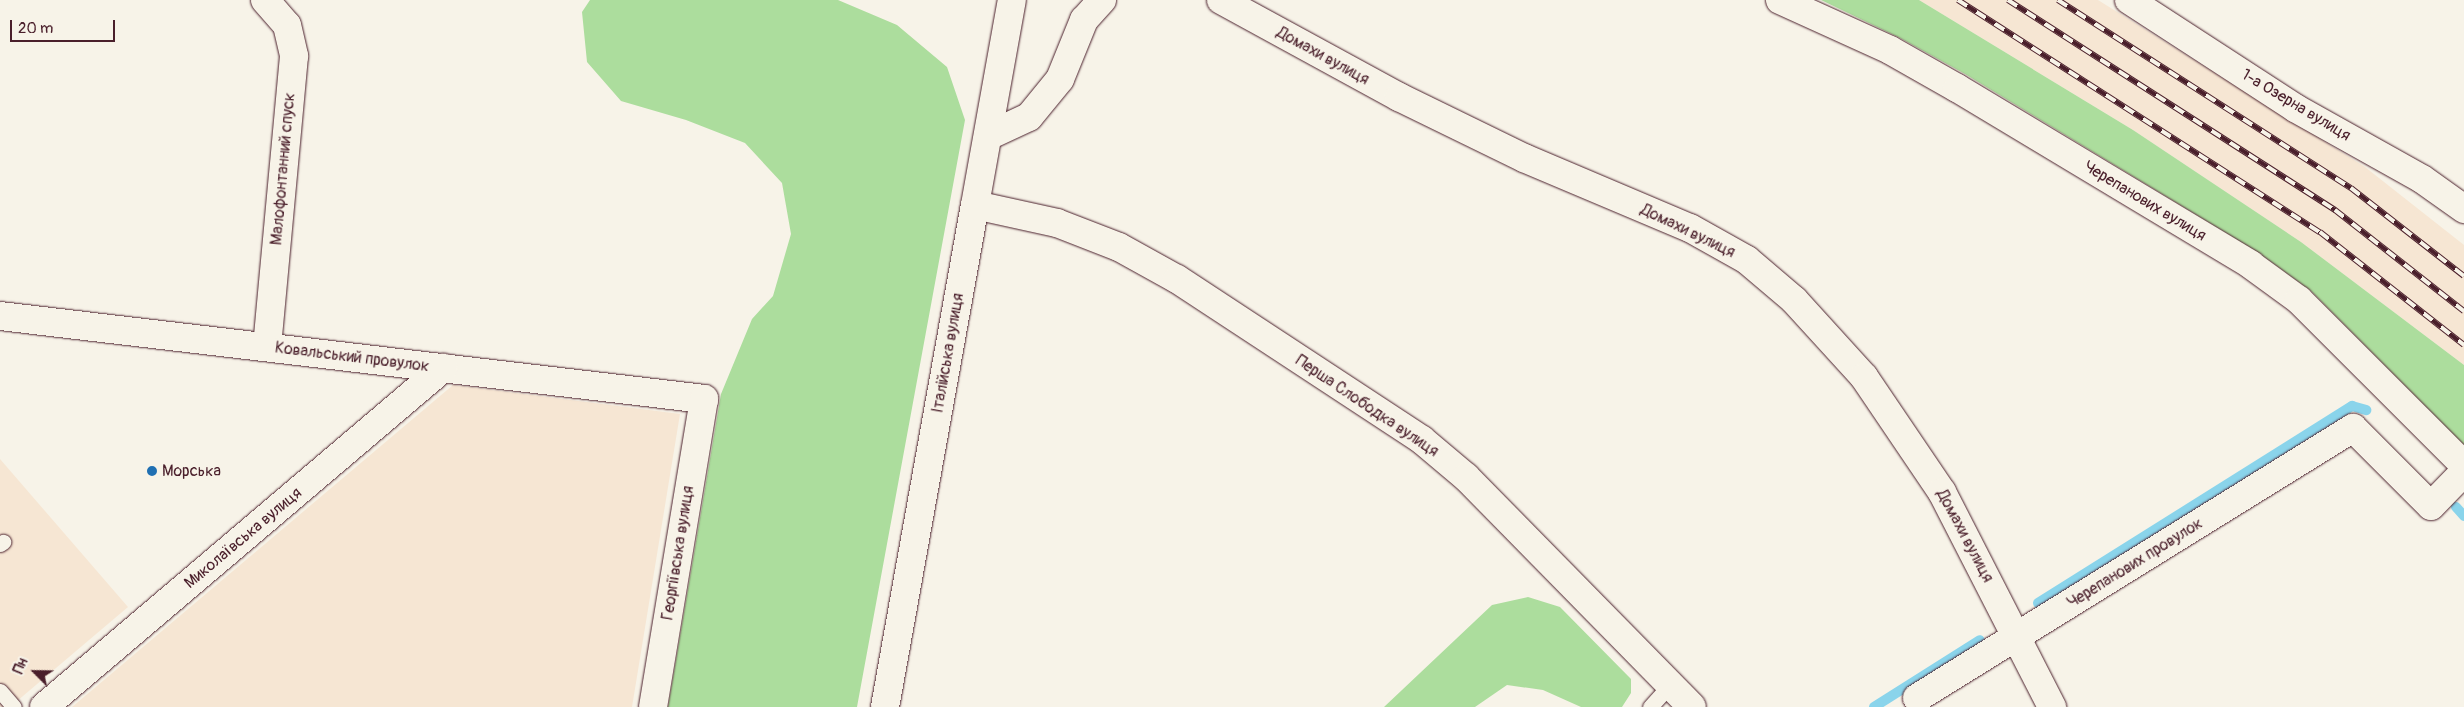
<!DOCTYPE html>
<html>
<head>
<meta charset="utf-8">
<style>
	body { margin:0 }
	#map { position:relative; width:2464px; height:707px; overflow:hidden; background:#f7f3e8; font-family:Pangolin,sans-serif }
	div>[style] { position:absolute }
	.built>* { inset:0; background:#f6e6d3 }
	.green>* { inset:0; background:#acdd9d }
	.stream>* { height:10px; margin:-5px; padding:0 5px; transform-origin:5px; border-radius:5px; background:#8ad4eb }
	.roads { filter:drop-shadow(0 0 1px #4a1f2b) drop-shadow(0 0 1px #4a1f2b) }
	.service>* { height:15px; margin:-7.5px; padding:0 7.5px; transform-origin:7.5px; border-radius:7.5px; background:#f7f3e8 }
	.minor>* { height:28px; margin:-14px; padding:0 14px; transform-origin:14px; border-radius:14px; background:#f7f3e8 }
	.tertiary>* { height:28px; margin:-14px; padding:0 14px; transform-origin:14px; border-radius:14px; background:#f7f3e8 }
	.rail>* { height:5.5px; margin-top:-2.75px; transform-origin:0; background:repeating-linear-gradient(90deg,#f7f3e8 0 11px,#4a1f2b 0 22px); box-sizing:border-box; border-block:1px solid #4a1f2b }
	.dots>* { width:14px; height:14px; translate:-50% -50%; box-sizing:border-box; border:2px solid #f7f3e8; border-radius:50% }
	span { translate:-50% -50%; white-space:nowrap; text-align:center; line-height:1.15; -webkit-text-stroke:5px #f7f3e8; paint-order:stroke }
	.street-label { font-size:16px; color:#4a1f2b }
	.poi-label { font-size:16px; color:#4a1f2b }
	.left { translate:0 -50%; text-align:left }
	.north { position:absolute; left:10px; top:647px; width:50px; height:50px; -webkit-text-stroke:4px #f7f3e8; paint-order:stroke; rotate:293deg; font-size:14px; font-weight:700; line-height:20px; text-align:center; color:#4a1f2b }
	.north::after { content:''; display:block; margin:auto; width:18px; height:22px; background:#4a1f2b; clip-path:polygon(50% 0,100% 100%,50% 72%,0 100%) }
	.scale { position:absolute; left:10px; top:20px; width:105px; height:22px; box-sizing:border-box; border:2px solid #4a1f2b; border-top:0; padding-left:6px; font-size:15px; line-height:18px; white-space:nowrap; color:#4a1f2b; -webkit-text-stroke:4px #f7f3e8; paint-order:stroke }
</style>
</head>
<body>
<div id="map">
	<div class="built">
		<i style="clip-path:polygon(1919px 0,2098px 0,2365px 167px,2464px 245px,2464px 365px,2301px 242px,2133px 130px)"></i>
		<i style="clip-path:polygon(453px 385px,680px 414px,632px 707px,72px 707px)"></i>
		<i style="clip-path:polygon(0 459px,128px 607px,10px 707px,0 707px)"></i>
	</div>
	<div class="green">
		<i style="clip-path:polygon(590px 0,838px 0,897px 25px,947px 67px,965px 120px,857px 707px,668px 707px,721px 394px,752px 319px,773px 296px,791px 234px,782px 183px,745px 143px,686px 120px,621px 101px,587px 62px,582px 12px)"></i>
		<i style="clip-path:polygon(1821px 0,1919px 0,2133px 130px,2301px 242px,2464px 365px,2464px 445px,2311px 291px,2259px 253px,1965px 74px,1900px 38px)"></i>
		<i style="clip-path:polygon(1528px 597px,1560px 607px,1631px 679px,1631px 693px,1622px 707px,1581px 707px,1543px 690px,1507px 685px,1475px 707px,1384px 707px,1492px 605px)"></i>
	</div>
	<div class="stream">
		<i style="left:2456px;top:507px;width:12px;rotate:48deg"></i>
		<i style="left:2038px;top:603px;width:371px;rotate:-32.1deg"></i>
		<i style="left:2352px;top:406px;width:15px;rotate:16deg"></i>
		<i style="left:1874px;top:707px;width:125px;rotate:-32.3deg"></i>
	</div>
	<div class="roads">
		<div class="service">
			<i style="left:0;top:544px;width:4px;rotate:-34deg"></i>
			<i style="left:0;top:691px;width:21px;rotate:49deg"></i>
			<i style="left:1650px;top:707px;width:30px;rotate:-48deg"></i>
		</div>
		<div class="minor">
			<i style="left:265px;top:0;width:33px;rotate:49deg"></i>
			<i style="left:287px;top:25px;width:32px;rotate:77deg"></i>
			<i style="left:294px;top:56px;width:292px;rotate:95.3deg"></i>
			<i style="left:1221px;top:0;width:203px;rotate:28.6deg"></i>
			<i style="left:1399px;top:97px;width:139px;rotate:26deg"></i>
			<i style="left:1524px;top:158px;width:180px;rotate:22.9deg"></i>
			<i style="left:1690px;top:228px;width:65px;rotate:29.3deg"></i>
			<i style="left:1747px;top:260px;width:62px;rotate:40.4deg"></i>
			<i style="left:1794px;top:300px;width:104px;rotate:47.7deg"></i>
			<i style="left:1864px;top:377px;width:139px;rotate:55.9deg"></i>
			<i style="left:1942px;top:492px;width:242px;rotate:62.9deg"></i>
			<i style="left:1780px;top:0;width:121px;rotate:24.4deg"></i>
			<i style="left:1890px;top:50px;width:77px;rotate:29.6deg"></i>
			<i style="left:1957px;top:88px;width:343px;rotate:31deg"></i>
			<i style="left:2251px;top:265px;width:59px;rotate:36.1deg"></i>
			<i style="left:2299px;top:300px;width:233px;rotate:45deg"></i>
			<i style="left:2129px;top:0;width:198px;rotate:33deg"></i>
			<i style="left:2295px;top:108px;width:145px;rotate:29.2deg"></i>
			<i style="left:2422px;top:179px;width:52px;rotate:35.5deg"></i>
			<i style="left:988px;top:136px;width:45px;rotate:-24.9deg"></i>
			<i style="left:1029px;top:117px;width:49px;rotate:-50.8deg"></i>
			<i style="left:1060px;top:79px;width:64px;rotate:-67.9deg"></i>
			<i style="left:1084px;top:20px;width:27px;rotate:-48deg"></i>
			<i style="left:975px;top:205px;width:208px;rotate:-79.8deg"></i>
			<i style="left:0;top:316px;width:709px;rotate:6.72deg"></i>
			<i style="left:704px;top:399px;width:312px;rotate:99.4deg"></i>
			<i style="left:1917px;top:698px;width:513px;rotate:-31.77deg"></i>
			<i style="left:2353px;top:428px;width:110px;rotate:45deg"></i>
			<i style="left:2431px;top:506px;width:47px;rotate:-45.9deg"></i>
			<i style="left:44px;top:707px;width:524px;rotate:-40.35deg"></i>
		</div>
		<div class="tertiary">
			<i style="left:885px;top:707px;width:510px;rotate:-79.84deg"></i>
			<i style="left:975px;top:205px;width:84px;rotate:12.4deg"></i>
			<i style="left:1057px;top:223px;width:66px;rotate:21.2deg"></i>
			<i style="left:1119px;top:247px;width:66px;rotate:28.9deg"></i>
			<i style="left:1177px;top:279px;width:293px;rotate:33.3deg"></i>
			<i style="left:1422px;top:440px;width:57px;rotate:40.1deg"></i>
			<i style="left:1466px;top:477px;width:322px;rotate:45.5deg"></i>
		</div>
	</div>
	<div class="rail">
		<i style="left:1958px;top:0;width:430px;rotate:32.7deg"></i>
		<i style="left:2320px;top:232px;width:183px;rotate:38.1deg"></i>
		<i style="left:2008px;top:0;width:389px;rotate:32.7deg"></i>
		<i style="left:2335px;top:210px;width:164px;rotate:38.1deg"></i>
		<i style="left:2058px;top:0;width:348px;rotate:32.7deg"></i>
		<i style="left:2351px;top:188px;width:143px;rotate:37.9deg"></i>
	</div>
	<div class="dots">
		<i style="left:152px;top:471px;background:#1f6fb2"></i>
	</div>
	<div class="street-label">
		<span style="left:1323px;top:56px;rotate:29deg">Домахи вулиця</span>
		<span style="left:2296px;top:105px;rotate:31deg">1-а Озерна вулиця</span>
		<span style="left:283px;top:169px;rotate:-85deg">Малофонтанний спуск</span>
		<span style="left:2145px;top:201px;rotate:31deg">Черепанових вулиця</span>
		<span style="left:1688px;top:231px;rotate:26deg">Домахи вулиця</span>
		<span style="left:948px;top:353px;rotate:-80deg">Італійська вулиця</span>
		<span style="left:352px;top:357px;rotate:7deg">Ковальський провулок</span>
		<span style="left:1367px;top:406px;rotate:34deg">Перша Слободка вулиця</span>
		<span style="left:1965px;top:536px;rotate:62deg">Домахи вулиця</span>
		<span style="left:243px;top:538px;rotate:-40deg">Миколаївська вулиця</span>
		<span style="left:678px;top:553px;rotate:-81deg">Георгіївська вулиця</span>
		<span style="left:2135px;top:563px;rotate:-32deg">Черепанових провулок</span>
	</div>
	<div class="poi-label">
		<span class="left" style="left:162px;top:471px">Морська</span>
	</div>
	<div class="north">Пн</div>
	<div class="scale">20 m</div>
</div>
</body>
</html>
